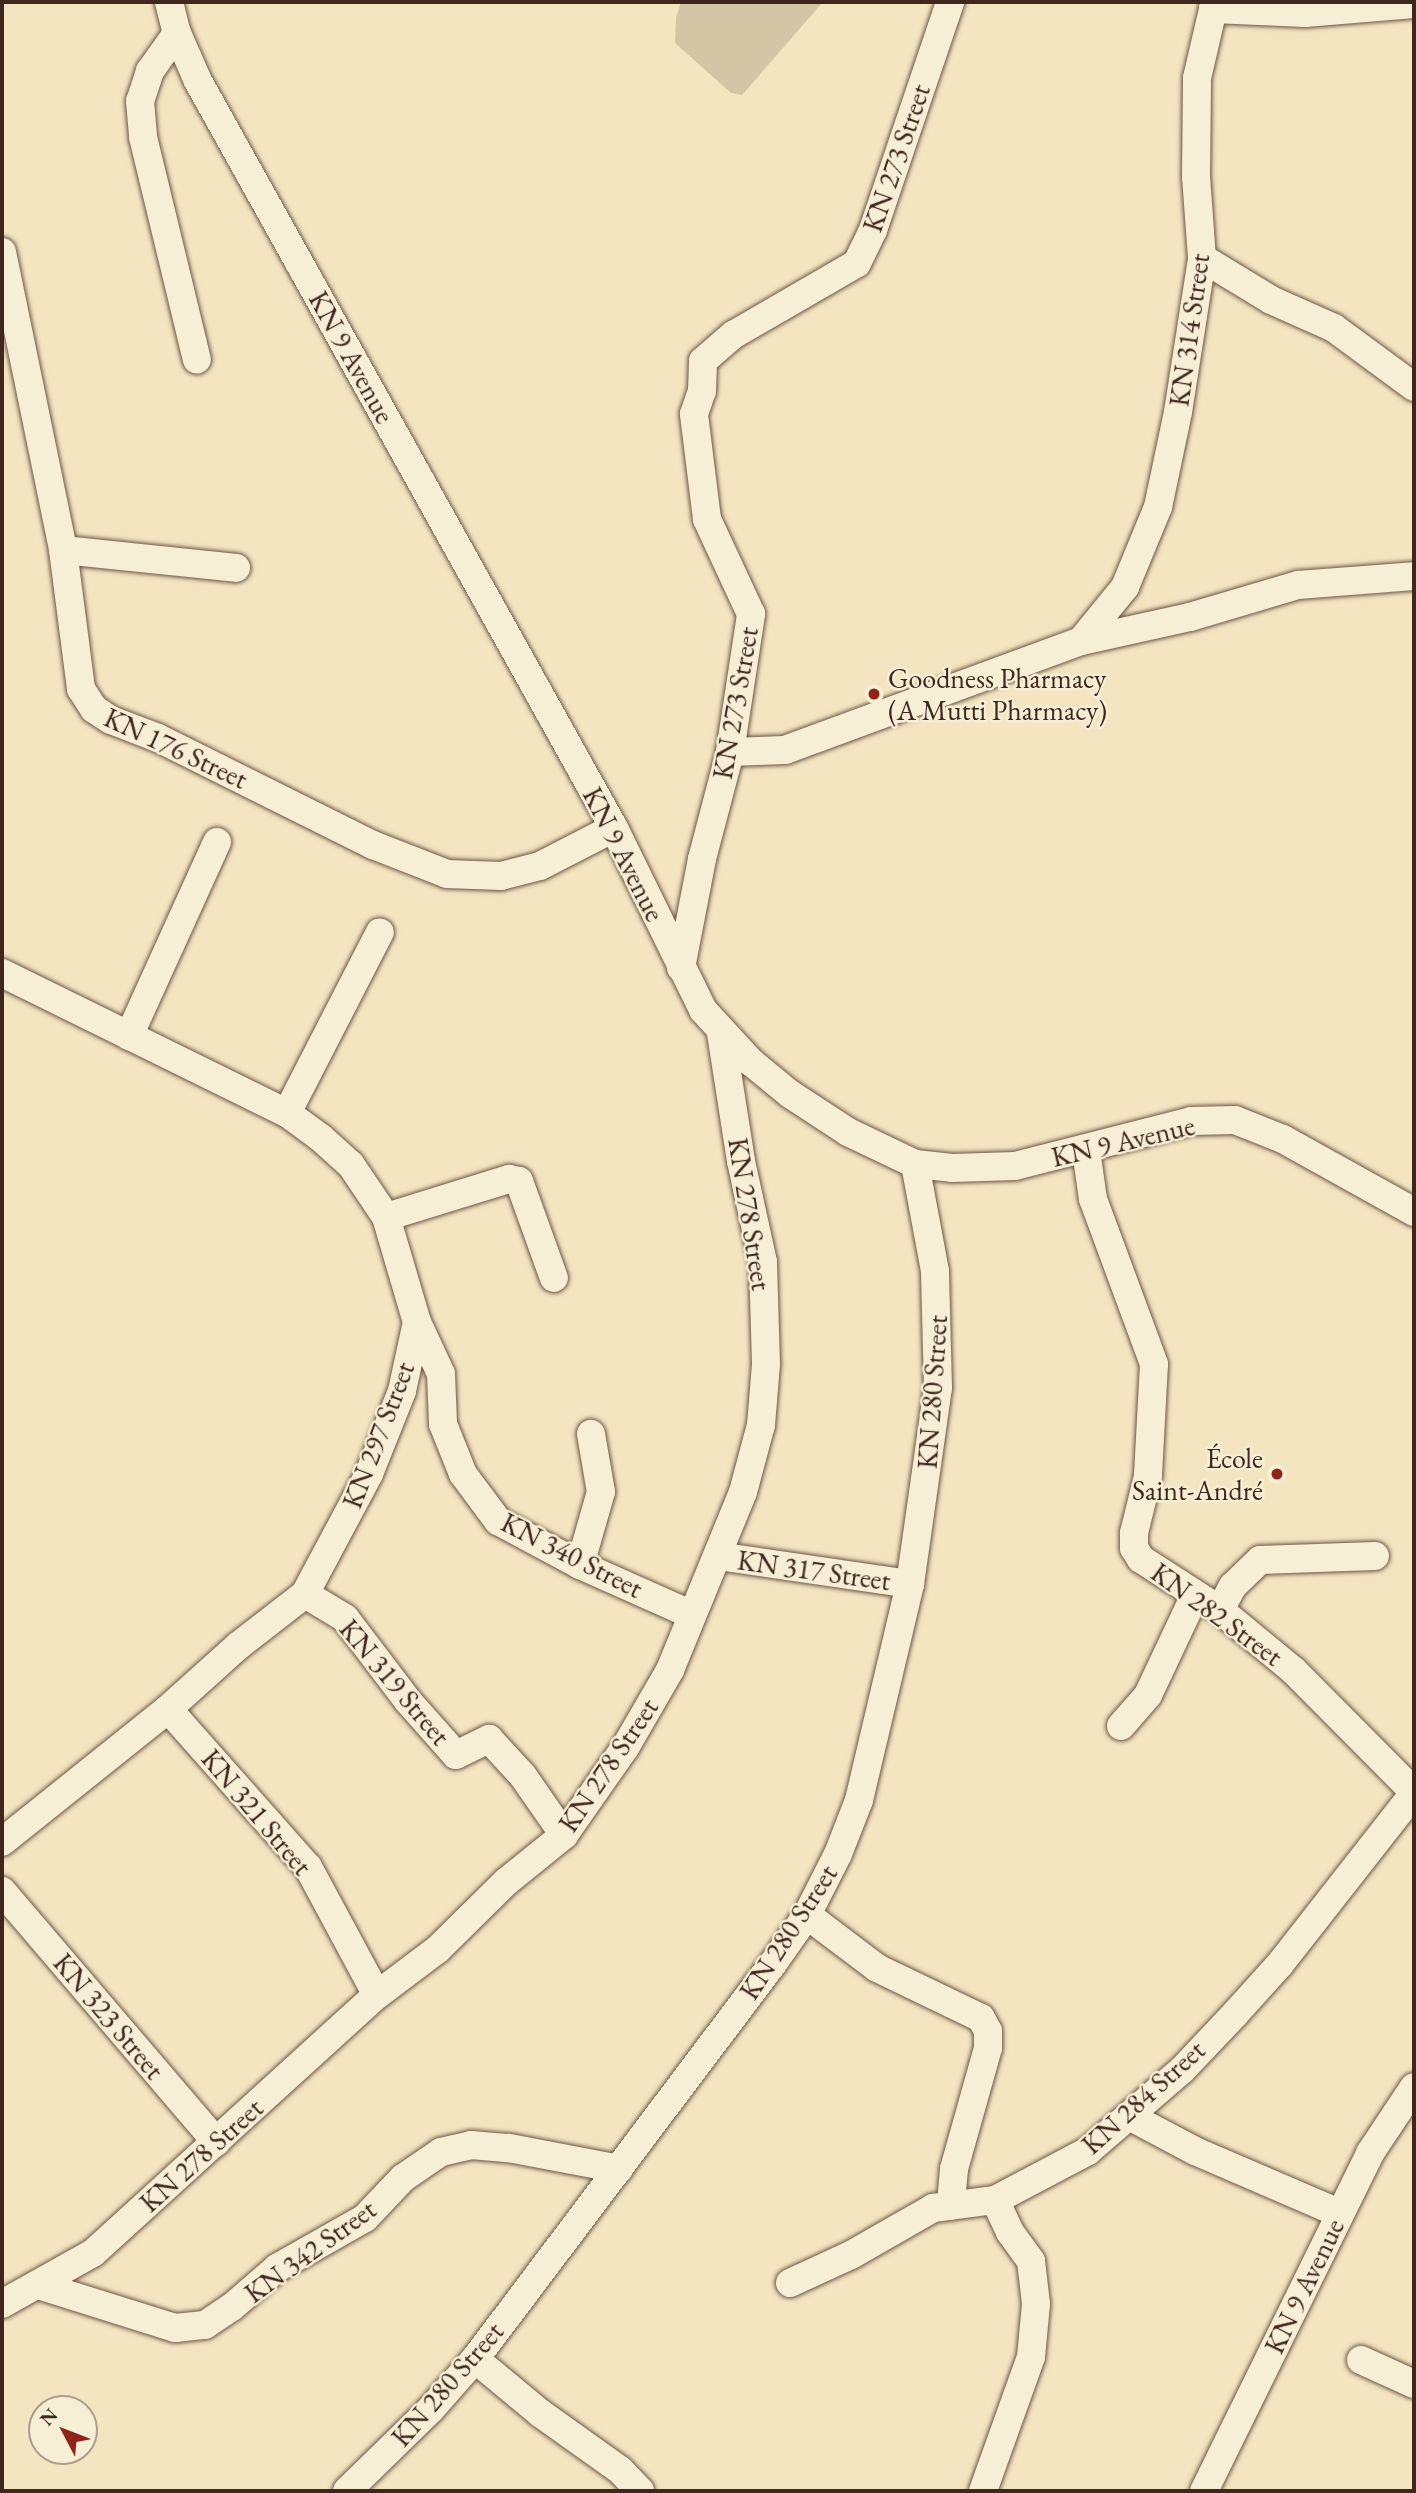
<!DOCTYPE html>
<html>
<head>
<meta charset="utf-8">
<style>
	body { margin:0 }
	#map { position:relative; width:1416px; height:2493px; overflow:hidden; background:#f3e5c0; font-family:"EB Garamond",serif }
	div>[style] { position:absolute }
	.green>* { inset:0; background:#d4c5a4 }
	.roads { filter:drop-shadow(0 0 2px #6c5646) drop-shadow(0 0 2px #6c5646) }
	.minor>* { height:28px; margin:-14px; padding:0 14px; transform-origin:14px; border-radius:14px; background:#f7eed6 }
	.dots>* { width:19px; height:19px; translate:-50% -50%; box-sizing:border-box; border:4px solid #f7eed6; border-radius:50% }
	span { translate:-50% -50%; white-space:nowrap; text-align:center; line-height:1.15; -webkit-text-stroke:5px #f7eed6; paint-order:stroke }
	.street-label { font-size:28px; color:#3f271d }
	.poi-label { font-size:28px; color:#3f271d }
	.left { translate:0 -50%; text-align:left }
	.right { translate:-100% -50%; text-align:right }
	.frame { position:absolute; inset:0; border:4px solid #3f271d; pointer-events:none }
	.north { position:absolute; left:28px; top:2395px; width:70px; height:70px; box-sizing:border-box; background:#f7eed6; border:2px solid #ad9e8c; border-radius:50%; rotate:312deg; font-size:19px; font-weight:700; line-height:28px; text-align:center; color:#3f271d }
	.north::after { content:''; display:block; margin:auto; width:24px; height:32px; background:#8f2418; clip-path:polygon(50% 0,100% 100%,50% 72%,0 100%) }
</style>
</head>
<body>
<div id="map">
	<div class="green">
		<i style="clip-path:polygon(681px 2px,823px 2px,742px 95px,731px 93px,675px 43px,676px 18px)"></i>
	</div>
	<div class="roads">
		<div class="minor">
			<i style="left:169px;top:2px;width:32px;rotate:76deg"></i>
			<i style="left:177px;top:33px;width:52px;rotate:66.4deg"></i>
			<i style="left:198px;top:81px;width:855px;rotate:60.89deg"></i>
			<i style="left:614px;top:828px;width:203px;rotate:63.9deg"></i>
			<i style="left:703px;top:1010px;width:71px;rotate:47.3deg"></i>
			<i style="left:751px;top:1062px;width:50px;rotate:39.4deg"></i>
			<i style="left:790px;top:1094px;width:69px;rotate:33.2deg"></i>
			<i style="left:848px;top:1132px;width:74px;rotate:25.5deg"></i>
			<i style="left:915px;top:1164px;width:37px;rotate:6deg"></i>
			<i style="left:952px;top:1168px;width:63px;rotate:-1.8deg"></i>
			<i style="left:1015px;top:1166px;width:182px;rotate:-14.3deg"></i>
			<i style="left:1191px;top:1121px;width:44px;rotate:-1.3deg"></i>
			<i style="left:1235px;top:1120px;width:52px;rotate:21.6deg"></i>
			<i style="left:1283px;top:1139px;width:150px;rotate:29.1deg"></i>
			<i style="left:1213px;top:9px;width:92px;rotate:2.5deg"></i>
			<i style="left:1305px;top:13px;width:109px;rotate:-4.7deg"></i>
			<i style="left:177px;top:33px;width:47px;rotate:125.4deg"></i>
			<i style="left:150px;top:71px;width:32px;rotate:108deg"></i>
			<i style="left:140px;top:101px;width:36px;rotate:85deg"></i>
			<i style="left:143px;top:137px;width:229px;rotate:76.4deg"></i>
			<i style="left:2px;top:252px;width:304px;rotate:78.4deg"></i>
			<i style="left:63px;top:550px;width:140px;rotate:82.6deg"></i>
			<i style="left:81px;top:689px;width:24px;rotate:57deg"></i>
			<i style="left:94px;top:709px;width:20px;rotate:33deg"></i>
			<i style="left:111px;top:720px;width:50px;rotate:21deg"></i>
			<i style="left:158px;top:738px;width:240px;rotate:26.5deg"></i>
			<i style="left:373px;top:845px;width:79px;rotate:21.4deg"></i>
			<i style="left:447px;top:874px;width:54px;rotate:2.1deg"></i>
			<i style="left:501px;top:876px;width:40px;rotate:-14.4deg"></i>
			<i style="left:540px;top:866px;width:83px;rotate:-27.2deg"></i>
			<i style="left:1202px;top:258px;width:81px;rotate:31.3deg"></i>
			<i style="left:1271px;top:300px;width:69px;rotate:24deg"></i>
			<i style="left:1334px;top:328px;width:99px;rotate:36.4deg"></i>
			<i style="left:63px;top:550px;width:174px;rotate:5.9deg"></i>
			<i style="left:1081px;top:641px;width:70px;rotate:-50.8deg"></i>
			<i style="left:1125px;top:587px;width:87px;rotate:-67.6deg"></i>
			<i style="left:1158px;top:507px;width:97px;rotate:-78.1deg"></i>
			<i style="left:1178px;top:412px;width:156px;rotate:-81.1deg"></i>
			<i style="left:1202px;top:258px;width:81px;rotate:-94.2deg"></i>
			<i style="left:1196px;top:177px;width:99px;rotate:-89.4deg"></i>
			<i style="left:1197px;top:78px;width:71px;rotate:-76.9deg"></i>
			<i style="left:1213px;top:9px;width:11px;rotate:-38deg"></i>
			<i style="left:730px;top:752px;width:55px;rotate:-2.1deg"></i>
			<i style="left:785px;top:750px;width:315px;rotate:-20.2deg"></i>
			<i style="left:1081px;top:641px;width:112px;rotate:-12.4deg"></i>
			<i style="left:1190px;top:617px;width:113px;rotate:-16.5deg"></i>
			<i style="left:1298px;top:585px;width:116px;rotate:-4.4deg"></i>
			<i style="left:681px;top:968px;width:111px;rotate:-79.1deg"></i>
			<i style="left:702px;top:859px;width:111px;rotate:-75.3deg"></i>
			<i style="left:730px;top:752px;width:140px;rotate:-81.3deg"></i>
			<i style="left:751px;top:614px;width:105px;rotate:-114.9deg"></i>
			<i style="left:707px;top:519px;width:106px;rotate:-97.1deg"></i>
			<i style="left:694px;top:414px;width:24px;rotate:-71deg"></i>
			<i style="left:702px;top:391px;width:30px;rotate:-88deg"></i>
			<i style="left:703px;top:361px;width:40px;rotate:-41deg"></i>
			<i style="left:733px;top:335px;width:143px;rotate:-30.1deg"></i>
			<i style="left:857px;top:263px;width:37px;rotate:-64deg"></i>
			<i style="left:873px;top:230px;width:241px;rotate:-71.3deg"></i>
			<i style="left:2px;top:973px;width:318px;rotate:26.2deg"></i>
			<i style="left:287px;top:1113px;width:42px;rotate:36.3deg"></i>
			<i style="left:321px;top:1138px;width:40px;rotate:42deg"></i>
			<i style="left:351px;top:1165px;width:63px;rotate:56.1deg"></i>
			<i style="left:386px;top:1217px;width:109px;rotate:73.6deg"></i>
			<i style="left:417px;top:1322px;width:71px;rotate:102.3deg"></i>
			<i style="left:402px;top:1391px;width:89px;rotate:111.7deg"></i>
			<i style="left:369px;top:1474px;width:136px;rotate:118.1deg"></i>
			<i style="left:305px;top:1594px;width:85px;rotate:142.2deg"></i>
			<i style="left:238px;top:1646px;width:94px;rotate:138deg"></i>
			<i style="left:168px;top:1709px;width:213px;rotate:141.3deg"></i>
			<i style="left:129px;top:1036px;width:213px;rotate:-65.6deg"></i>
			<i style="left:287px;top:1113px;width:203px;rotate:-62.8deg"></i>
			<i style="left:1086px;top:1150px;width:49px;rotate:81.9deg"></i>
			<i style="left:1093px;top:1199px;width:176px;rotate:69.7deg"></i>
			<i style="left:1154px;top:1364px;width:112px;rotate:93.1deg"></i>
			<i style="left:1148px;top:1476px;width:59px;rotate:103.8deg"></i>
			<i style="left:1134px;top:1533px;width:15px;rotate:90deg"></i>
			<i style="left:1134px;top:1548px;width:13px;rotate:58deg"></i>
			<i style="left:1141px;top:1559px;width:94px;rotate:32.8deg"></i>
			<i style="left:1220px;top:1610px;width:96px;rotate:39.5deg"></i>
			<i style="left:1294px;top:1671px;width:170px;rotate:45.2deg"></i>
			<i style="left:386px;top:1217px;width:129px;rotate:-17.2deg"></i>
			<i style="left:509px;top:1179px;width:10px;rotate:11deg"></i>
			<i style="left:519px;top:1181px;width:103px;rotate:70.2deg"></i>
			<i style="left:417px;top:1322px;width:57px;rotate:65.2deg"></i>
			<i style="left:441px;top:1374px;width:50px;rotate:87.7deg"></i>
			<i style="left:443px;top:1424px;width:54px;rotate:68.2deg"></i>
			<i style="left:463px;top:1474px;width:59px;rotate:53.3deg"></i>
			<i style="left:498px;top:1521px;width:93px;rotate:28.2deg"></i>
			<i style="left:580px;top:1565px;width:120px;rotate:24deg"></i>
			<i style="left:718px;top:1556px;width:194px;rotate:8.3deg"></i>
			<i style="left:580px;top:1565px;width:76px;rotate:-74deg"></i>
			<i style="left:601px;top:1492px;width:59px;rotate:-99.8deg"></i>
			<i style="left:305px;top:1594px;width:47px;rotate:31deg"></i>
			<i style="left:345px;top:1618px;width:104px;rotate:52.8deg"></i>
			<i style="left:408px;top:1701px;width:72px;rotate:48.4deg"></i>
			<i style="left:456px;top:1755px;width:37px;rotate:-26deg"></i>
			<i style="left:489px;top:1739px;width:50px;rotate:47.4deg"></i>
			<i style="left:523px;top:1776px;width:72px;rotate:55.2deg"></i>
			<i style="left:1220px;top:1610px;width:27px;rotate:-62deg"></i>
			<i style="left:1233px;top:1586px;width:37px;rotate:-44deg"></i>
			<i style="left:1260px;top:1560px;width:115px;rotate:-2deg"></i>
			<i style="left:168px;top:1709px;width:211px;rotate:48.5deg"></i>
			<i style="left:308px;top:1867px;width:145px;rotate:61.7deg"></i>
			<i style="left:1121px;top:1726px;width:41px;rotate:-48.9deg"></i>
			<i style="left:1148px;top:1695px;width:110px;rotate:-64.8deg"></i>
			<i style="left:2px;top:1891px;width:330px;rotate:49.5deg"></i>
			<i style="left:807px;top:1915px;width:88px;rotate:37.1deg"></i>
			<i style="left:877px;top:1968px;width:115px;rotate:25.7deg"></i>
			<i style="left:981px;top:2018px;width:15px;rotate:62deg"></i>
			<i style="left:988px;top:2031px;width:17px;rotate:90deg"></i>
			<i style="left:988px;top:2048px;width:126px;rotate:105.7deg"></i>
			<i style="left:954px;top:2169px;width:37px;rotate:95deg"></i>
			<i style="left:1129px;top:2116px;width:75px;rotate:27.9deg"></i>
			<i style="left:1195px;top:2151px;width:157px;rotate:23.3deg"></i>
			<i style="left:790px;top:2283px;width:67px;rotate:-24.7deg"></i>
			<i style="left:851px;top:2255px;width:95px;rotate:-29.8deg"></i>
			<i style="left:933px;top:2208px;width:63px;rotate:-7.4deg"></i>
			<i style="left:995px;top:2200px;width:105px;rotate:-27.8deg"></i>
			<i style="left:1088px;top:2151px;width:124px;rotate:-40.8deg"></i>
			<i style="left:1182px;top:2070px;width:77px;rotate:-46.6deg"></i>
			<i style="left:1235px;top:2014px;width:67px;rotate:-48deg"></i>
			<i style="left:1280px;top:1964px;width:217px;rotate:-51.9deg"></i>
			<i style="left:38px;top:2285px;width:144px;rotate:17.4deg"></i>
			<i style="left:175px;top:2328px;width:30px;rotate:-6deg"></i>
			<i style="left:205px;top:2325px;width:32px;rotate:-34deg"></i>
			<i style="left:232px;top:2307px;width:60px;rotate:-40.9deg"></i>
			<i style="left:277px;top:2268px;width:101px;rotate:-29.6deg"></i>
			<i style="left:365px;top:2218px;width:55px;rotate:-46.5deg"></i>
			<i style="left:403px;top:2178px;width:46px;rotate:-34.4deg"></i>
			<i style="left:441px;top:2152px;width:31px;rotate:-13deg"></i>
			<i style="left:471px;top:2145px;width:38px;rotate:5deg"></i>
			<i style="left:509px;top:2148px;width:112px;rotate:10.8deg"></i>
			<i style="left:2px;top:2304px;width:104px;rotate:-29.3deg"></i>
			<i style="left:93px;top:2253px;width:384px;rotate:-42.3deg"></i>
			<i style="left:377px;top:1995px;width:76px;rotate:-37deg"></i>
			<i style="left:438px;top:1949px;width:95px;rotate:-44.6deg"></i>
			<i style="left:506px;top:1882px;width:75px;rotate:-39deg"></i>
			<i style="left:564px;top:1835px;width:108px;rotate:-55.1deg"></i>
			<i style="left:626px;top:1746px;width:88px;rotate:-59.9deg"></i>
			<i style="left:670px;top:1670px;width:192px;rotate:-67.7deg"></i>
			<i style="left:743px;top:1492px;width:69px;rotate:-75deg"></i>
			<i style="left:761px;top:1425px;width:61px;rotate:-85.3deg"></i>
			<i style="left:766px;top:1364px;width:102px;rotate:-91.7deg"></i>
			<i style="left:763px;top:1262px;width:103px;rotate:-102.3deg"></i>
			<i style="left:741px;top:1161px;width:130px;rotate:-98.9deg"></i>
			<i style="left:475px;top:2359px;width:85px;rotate:39.7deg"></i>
			<i style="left:540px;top:2413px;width:98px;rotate:35.5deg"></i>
			<i style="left:620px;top:2470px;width:29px;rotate:46deg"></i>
			<i style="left:1361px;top:2360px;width:58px;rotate:24.4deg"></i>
			<i style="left:347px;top:2491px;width:117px;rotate:-44.3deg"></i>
			<i style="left:431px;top:2409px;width:67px;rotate:-48.7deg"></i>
			<i style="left:475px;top:2359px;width:493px;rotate:-53deg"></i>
			<i style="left:772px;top:1965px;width:61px;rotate:-55deg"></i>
			<i style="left:807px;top:1915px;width:68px;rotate:-63.1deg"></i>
			<i style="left:838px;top:1854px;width:58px;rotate:-68.7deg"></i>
			<i style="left:859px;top:1800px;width:222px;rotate:-76.7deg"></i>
			<i style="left:910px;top:1584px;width:198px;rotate:-81.9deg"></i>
			<i style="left:938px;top:1388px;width:117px;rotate:-91.5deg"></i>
			<i style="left:935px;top:1271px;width:109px;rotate:-100.6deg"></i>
			<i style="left:983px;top:2491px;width:142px;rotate:-70.3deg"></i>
			<i style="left:1031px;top:2357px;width:53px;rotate:-84.6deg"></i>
			<i style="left:1036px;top:2304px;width:43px;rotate:-96.6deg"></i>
			<i style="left:1031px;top:2261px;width:36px;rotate:-126deg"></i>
			<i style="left:1010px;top:2232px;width:35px;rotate:-115deg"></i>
			<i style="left:1204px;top:2491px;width:377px;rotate:-63.8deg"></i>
			<i style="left:1370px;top:2153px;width:79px;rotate:-56.3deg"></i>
		</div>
	</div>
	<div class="dots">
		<i style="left:874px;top:694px;background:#8f2418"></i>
		<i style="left:1277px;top:1474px;background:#8f2418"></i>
	</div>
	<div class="street-label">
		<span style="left:896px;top:158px;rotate:-71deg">KN 273 Street</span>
		<span style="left:1189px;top:330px;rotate:-82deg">KN 314 Street</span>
		<span style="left:352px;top:357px;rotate:61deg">KN 9 Avenue</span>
		<span style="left:735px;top:703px;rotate:-80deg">KN 273 Street</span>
		<span style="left:176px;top:748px;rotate:25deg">KN 176 Street</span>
		<span style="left:624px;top:854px;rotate:63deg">KN 9 Avenue</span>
		<span style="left:1123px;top:1141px;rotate:-13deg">KN 9 Avenue</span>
		<span style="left:750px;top:1214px;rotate:81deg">KN 278 Street</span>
		<span style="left:932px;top:1392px;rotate:-86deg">KN 280 Street</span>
		<span style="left:378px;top:1435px;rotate:-69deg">KN 297 Street</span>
		<span style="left:572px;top:1555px;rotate:27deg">KN 340 Street</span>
		<span style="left:814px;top:1570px;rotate:8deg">KN 317 Street</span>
		<span style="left:1217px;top:1614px;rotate:36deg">KN 282 Street</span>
		<span style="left:395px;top:1682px;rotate:50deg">KN 319 Street</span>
		<span style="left:608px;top:1765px;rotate:-56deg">KN 278 Street</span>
		<span style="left:257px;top:1812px;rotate:50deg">KN 321 Street</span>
		<span style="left:788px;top:1932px;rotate:-57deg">KN 280 Street</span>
		<span style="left:109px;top:2016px;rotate:50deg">KN 323 Street</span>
		<span style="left:1143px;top:2097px;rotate:-42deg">KN 284 Street</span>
		<span style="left:201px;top:2155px;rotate:-42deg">KN 278 Street</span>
		<span style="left:310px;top:2251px;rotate:-36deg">KN 342 Street</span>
		<span style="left:1304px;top:2286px;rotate:-64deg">KN 9 Avenue</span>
		<span style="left:447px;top:2384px;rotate:-49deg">KN 280 Street</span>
	</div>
	<div class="poi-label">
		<span class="left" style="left:888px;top:694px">Goodness Pharmacy<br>(A Mutti Pharmacy)</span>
		<span class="right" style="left:1263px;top:1474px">École<br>Saint-André</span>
	</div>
	<div class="frame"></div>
	<div class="north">N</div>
</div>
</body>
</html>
